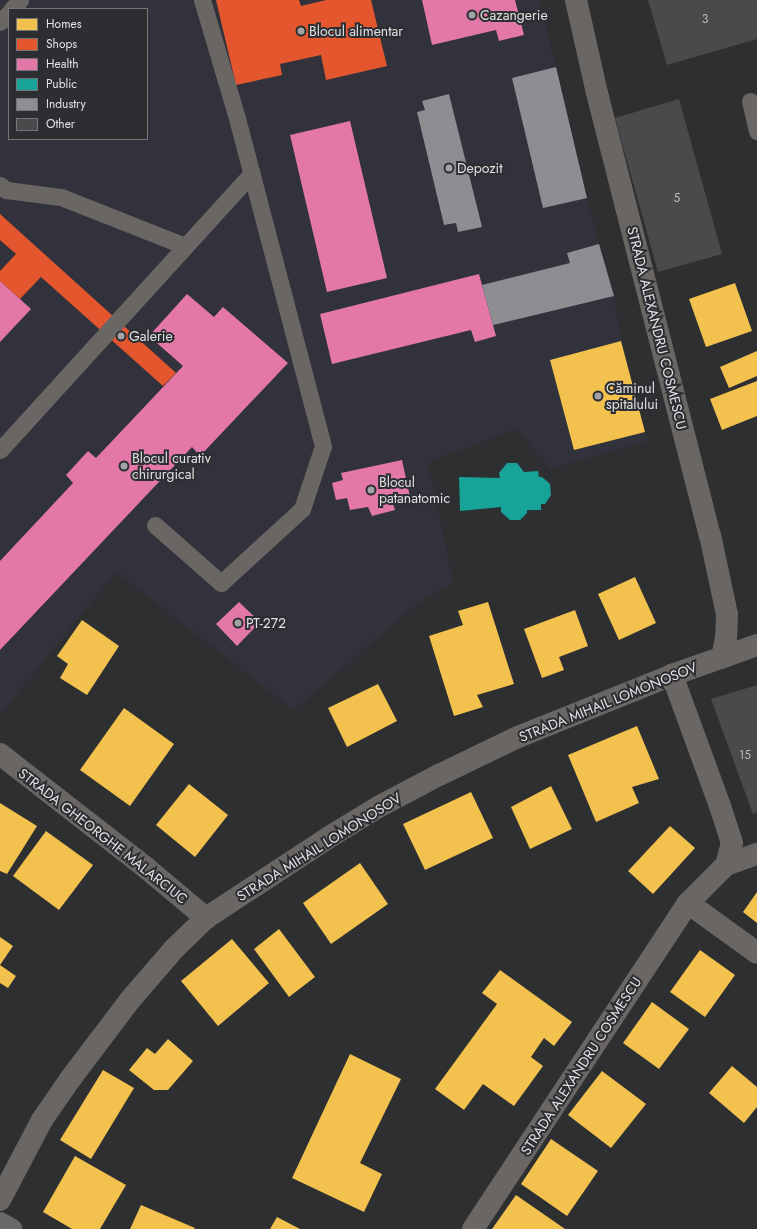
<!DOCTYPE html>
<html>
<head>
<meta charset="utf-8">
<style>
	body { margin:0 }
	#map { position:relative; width:757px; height:1229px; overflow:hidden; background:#2e2f31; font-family:Jost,sans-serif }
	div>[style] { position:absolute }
	.built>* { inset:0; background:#31323b }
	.homes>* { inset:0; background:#f2c14e }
	.shops>* { inset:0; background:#e4572e }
	.health>* { inset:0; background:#e377a8 }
	.public>* { inset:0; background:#17a398 }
	.industry>* { inset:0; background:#8d8d92 }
	.building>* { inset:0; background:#4a4a4c }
	.lane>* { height:17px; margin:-8.5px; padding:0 8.5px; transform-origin:8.5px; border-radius:8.5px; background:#696663 }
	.street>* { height:22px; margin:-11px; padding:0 11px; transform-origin:11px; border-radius:11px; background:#696663 }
	.secondary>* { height:22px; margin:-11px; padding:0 11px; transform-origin:11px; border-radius:11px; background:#6a6866 }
	.dots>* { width:11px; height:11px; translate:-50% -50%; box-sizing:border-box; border:2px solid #2d2e32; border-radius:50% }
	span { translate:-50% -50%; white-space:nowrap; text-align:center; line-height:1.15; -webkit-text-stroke:4px #2d2e32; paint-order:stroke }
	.number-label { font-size:12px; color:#babbbd }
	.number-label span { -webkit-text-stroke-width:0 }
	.poi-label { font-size:14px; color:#e0e1e3 }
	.left { translate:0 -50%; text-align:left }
	.street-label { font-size:14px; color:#e0e1e3 }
	.legend { position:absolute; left:8px; top:8px; width:140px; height:132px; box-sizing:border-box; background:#2d2e32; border:1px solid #757679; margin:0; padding:5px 7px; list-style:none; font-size:12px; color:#e0e1e3 }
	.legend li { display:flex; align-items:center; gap:8px; height:20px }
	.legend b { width:20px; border:1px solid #757679 }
</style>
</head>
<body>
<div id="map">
	<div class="built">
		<i style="clip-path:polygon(evenodd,0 0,540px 0,587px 198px,614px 296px,621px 341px,648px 441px,550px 469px,517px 429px,428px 462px,453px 582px,414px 606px,294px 710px,116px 572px,0 715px,0 0,9px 9px,147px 9px,147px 139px,9px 139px,9px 9px)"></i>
	</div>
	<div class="homes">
		<i style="clip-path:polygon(735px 283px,752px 331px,706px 347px,689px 299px)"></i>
		<i style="clip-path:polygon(621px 341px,645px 432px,574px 450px,550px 360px)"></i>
		<i style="clip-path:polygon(757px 351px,757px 376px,729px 388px,720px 367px)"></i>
		<i style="clip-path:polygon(757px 381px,757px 416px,722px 430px,710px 399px)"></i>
		<i style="clip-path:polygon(635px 577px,656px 623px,619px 640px,598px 594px)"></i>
		<i style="clip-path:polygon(488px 602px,514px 684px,477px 695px,483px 707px,454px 716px,429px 636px,463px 625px,458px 611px)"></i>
		<i style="clip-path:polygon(575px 610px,588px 646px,559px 657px,564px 670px,542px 678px,524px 629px)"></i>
		<i style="clip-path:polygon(82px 620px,119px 646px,87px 695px,60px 678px,68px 664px,57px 656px)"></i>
		<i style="clip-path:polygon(378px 684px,397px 721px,347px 747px,328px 708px)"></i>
		<i style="clip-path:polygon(124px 708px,174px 744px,130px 806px,80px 770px)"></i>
		<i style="clip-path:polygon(637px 726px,659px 779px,632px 787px,639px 803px,596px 822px,568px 755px)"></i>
		<i style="clip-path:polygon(189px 784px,228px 815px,195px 857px,156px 825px)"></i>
		<i style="clip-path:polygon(551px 786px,572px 829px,530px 849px,511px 807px)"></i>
		<i style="clip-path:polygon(471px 792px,493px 838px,425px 870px,403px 824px)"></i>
		<i style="clip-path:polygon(0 803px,37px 826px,7px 874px,0 871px)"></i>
		<i style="clip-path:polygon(670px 826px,695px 848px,653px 894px,628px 871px)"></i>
		<i style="clip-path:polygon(46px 831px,93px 865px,59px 910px,13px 876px)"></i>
		<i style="clip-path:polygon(360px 863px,388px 904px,331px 944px,303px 903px)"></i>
		<i style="clip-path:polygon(757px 892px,757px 923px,743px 912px)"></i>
		<i style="clip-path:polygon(279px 929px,315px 977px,289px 997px,254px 949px)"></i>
		<i style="clip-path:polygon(0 937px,13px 946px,0 965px,16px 976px,8px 988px,0 983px)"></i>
		<i style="clip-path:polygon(232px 939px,269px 983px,218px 1026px,181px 981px)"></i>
		<i style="clip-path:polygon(700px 950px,735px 975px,705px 1017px,670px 992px)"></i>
		<i style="clip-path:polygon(500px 970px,572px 1022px,554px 1046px,544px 1038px,531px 1057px,543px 1066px,514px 1106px,483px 1084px,464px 1110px,435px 1089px,497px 1004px,482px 993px)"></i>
		<i style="clip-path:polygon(652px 1002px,689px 1029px,659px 1069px,623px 1043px)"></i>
		<i style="clip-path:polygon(168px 1039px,193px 1061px,168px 1090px,154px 1090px,129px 1070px,147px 1048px,155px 1054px)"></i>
		<i style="clip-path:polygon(350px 1054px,401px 1079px,360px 1163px,382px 1174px,364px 1212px,292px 1178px)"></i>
		<i style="clip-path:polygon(732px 1066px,757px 1087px,757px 1107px,744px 1123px,709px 1093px)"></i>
		<i style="clip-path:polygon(103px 1070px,134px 1088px,91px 1159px,60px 1140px)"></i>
		<i style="clip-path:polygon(602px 1071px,646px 1104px,611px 1148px,568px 1115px)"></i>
		<i style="clip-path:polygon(551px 1139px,598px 1171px,567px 1216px,521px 1184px)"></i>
		<i style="clip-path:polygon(75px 1156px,126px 1185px,100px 1229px,72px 1229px,43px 1212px)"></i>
		<i style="clip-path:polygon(516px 1195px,565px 1229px,492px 1229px)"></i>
		<i style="clip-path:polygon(141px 1205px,195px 1228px,194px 1229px,130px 1229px)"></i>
		<i style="clip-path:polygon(277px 1217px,300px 1229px,270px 1229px)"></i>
	</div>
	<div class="shops">
		<i style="clip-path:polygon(216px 0,299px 0,301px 6px,326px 0,371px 0,387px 66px,326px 80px,321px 55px,280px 64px,282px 75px,236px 85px)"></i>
		<i style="clip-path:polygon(0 214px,176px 373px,163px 386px,41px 277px,20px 299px,0 281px,0 271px,16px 254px,0 240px)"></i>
	</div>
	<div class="health">
		<i style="clip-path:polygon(422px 0,515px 0,524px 35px,499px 41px,496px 30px,432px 45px)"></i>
		<i style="clip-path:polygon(350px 121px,387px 278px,327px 292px,290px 135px)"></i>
		<i style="clip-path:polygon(479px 274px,496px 336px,475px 342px,471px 330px,332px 364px,320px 314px)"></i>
		<i style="clip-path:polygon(0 281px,31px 309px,0 342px)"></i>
		<i style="clip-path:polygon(187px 294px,214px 317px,223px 307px,288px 363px,200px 456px,192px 447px,0 650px,0 561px,73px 483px,66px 475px,88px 451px,96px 458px,183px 366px,149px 336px)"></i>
		<i style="clip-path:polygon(402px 460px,410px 497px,392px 501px,395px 510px,372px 516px,368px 507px,350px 510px,347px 498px,336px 500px,332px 483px,343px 480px,341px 473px)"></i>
		<i style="clip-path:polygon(239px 602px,260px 622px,237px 646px,216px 624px)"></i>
	</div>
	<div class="public">
		<i style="clip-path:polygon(507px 463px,517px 463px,524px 472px,538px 471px,539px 477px,542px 477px,550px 484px,551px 495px,545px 504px,541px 504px,541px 510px,527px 510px,527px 513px,520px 520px,510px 520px,501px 512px,501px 507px,460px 511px,459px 477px,500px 478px,499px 473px)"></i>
	</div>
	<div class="industry">
		<i style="clip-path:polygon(556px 67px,587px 198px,543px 208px,512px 78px)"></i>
		<i style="clip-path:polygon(449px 94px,482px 227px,458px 232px,456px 223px,444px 225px,417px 112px,425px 110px,422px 101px)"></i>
		<i style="clip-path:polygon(599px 244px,614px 296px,493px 325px,482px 285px,570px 263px,567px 253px)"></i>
	</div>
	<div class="building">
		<i style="clip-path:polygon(648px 0,757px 0,757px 39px,667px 65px)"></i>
		<i style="clip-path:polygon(679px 99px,722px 254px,658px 272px,615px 118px)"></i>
		<i style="clip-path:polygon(757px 685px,757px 812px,753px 814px,711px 699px)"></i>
	</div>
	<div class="lane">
		<i style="left:12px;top:9px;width:12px;rotate:-48deg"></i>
		<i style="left:0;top:22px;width:13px;rotate:-45deg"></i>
		<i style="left:750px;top:101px;width:31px;rotate:77deg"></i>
		<i style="left:0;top:185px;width:8px;rotate:40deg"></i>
		<i style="left:6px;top:190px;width:55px;rotate:7.3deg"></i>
		<i style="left:61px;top:197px;width:133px;rotate:21.6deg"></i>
		<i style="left:0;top:450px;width:374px;rotate:-47.7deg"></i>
		<i style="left:155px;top:525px;width:88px;rotate:41.3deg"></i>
		<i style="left:221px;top:583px;width:110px;rotate:-42.4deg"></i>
		<i style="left:302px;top:509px;width:66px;rotate:-71.6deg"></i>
		<i style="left:323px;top:446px;width:339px;rotate:-104.7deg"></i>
		<i style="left:237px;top:118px;width:123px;rotate:-106.5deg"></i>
	</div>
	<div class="street">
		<i style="left:576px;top:0;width:95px;rotate:77.3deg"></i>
		<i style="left:597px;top:93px;width:456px;rotate:75.7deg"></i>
		<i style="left:710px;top:535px;width:81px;rotate:77.9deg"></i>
		<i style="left:727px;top:614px;width:24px;rotate:92deg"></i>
		<i style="left:726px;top:638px;width:20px;rotate:101deg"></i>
		<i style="left:0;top:754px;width:184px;rotate:37.9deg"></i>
		<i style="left:145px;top:867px;width:80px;rotate:39.9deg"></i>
		<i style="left:726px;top:865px;width:33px;rotate:-20deg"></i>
		<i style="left:688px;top:903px;width:85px;rotate:35.9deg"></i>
		<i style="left:0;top:1200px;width:90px;rotate:-62.3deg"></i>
		<i style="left:42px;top:1120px;width:51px;rotate:-55.4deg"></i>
		<i style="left:71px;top:1078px;width:98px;rotate:-52.9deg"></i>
		<i style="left:130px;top:1000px;width:67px;rotate:-49.2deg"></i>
		<i style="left:174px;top:949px;width:45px;rotate:-44.1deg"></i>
		<i style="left:206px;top:918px;width:149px;rotate:-33.3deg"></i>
		<i style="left:331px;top:836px;width:57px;rotate:-31.5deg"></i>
		<i style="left:380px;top:806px;width:67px;rotate:-27.7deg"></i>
		<i style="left:439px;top:775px;width:88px;rotate:-25.7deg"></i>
		<i style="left:518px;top:737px;width:166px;rotate:-21.9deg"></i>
		<i style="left:672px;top:675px;width:90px;rotate:-19.4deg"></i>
		<i style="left:473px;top:1229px;width:391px;rotate:-56.6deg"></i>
		<i style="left:688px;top:903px;width:54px;rotate:-45deg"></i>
		<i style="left:726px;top:865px;width:23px;rotate:-75deg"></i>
		<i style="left:732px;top:843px;width:39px;rotate:-108deg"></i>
		<i style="left:720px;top:806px;width:140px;rotate:-110.1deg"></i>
	</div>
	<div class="secondary">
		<i style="left:0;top:1223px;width:13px;rotate:29deg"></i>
	</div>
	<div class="dots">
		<i style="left:472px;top:15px;background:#a2a3a5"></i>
		<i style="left:301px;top:31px;background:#a2a3a5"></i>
		<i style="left:449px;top:168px;background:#a2a3a5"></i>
		<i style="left:121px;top:336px;background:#a2a3a5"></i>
		<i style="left:598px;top:396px;background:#a2a3a5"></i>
		<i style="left:124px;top:466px;background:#a2a3a5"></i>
		<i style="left:371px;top:490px;background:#a2a3a5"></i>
		<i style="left:238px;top:623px;background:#a2a3a5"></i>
	</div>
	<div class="number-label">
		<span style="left:705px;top:20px">3</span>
		<span style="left:677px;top:199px">5</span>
		<span style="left:745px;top:756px">15</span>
	</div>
	<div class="poi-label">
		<span class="left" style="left:480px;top:15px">Cazangerie</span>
		<span class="left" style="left:309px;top:31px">Blocul alimentar</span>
		<span class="left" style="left:457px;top:168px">Depozit</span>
		<span class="left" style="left:129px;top:336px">Galerie</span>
		<span class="left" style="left:606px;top:396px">Căminul<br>spitalului</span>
		<span class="left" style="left:132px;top:466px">Blocul curativ<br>chirurgical</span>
		<span class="left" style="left:379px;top:490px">Blocul<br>patanatomic</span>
		<span class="left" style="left:246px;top:623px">PT-272</span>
	</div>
	<div class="street-label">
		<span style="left:657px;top:328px;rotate:76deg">STRADA ALEXANDRU COSMESCU</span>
		<span style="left:608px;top:702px;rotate:-22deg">STRADA MIHAIL LOMONOSOV</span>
		<span style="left:103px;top:836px;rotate:38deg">STRADA GHEORGHE MALARCIUC</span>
		<span style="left:319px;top:847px;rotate:-32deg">STRADA MIHAIL LOMONOSOV</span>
		<span style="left:581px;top:1066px;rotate:-57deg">STRADA ALEXANDRU COSMESCU</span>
	</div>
	<ul class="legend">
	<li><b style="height:11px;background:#f2c14e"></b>Homes</li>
	<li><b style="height:11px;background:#e4572e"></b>Shops</li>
	<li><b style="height:11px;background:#e377a8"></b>Health</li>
	<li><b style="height:11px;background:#17a398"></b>Public</li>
	<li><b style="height:11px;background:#8d8d92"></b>Industry</li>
	<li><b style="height:11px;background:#4a4a4c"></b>Other</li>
	</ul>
</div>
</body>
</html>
